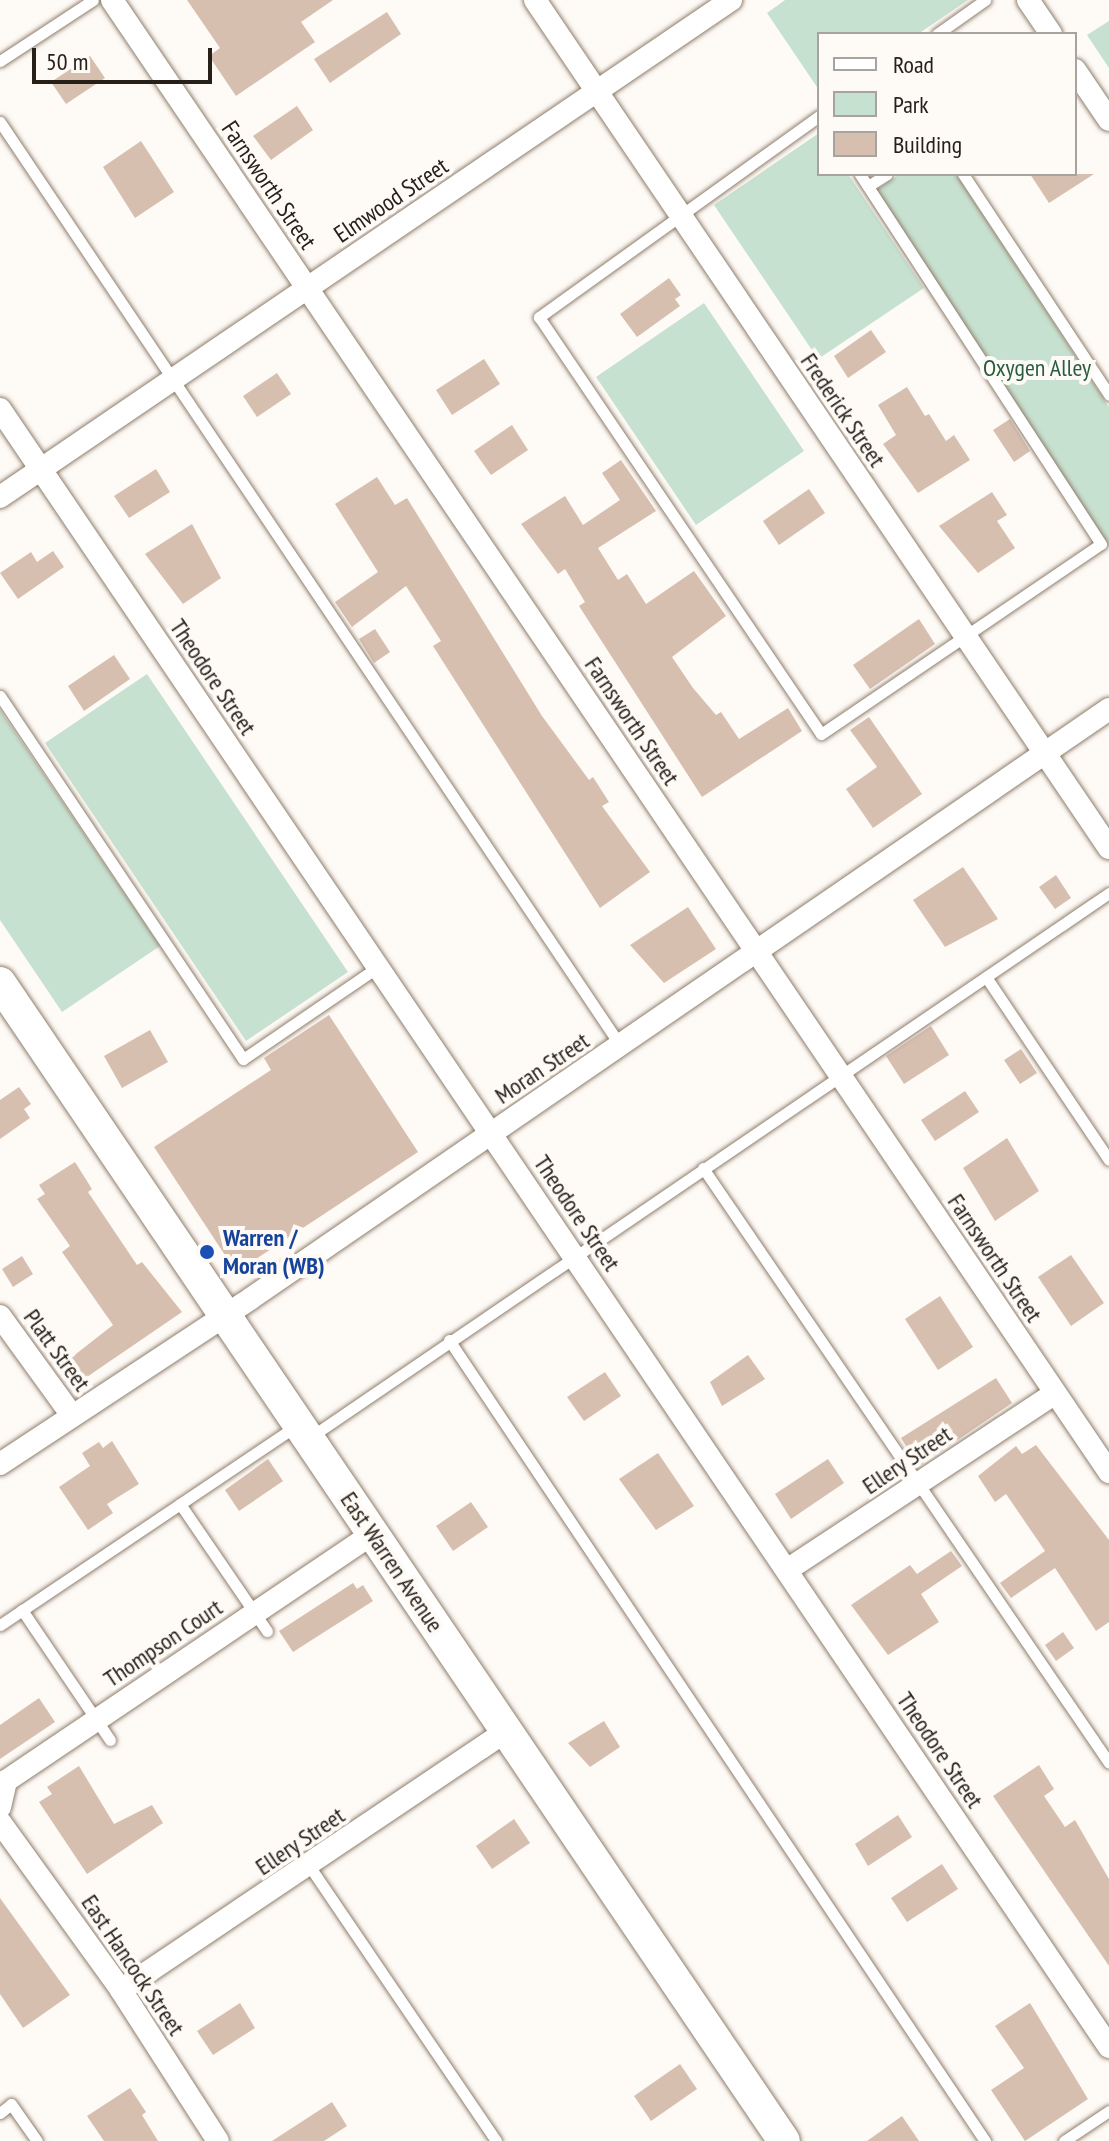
<!DOCTYPE html>
<html>
<head>
<meta charset="utf-8">
<style>
	body { margin:0 }
	#map { position:relative; width:1109px; height:2141px; overflow:hidden; background:#fefaf6; font-family:"PT Sans Narrow",sans-serif }
	div>[style] { position:absolute }
	.green>* { inset:0; background:#c7e1d0 }
	.building>* { inset:0; background:#d7bfb0 }
	.roads { filter:drop-shadow(0 0 2px #8f7e6b) drop-shadow(0 0 2px #8f7e6b) }
	.lane>* { height:11px; margin:-5.5px; padding:0 5.5px; transform-origin:5.5px; border-radius:5.5px; background:#fff }
	.street>* { height:22px; margin:-11px; padding:0 11px; transform-origin:11px; border-radius:11px; background:#fff }
	.secondary>* { height:32px; margin:-16px; padding:0 16px; transform-origin:16px; border-radius:16px; background:#fff }
	.dots>* { width:22px; height:22px; translate:-50% -50%; box-sizing:border-box; border:4px solid #fefaf6; border-radius:50% }
	span { translate:-50% -50%; white-space:nowrap; text-align:center; line-height:1.15; -webkit-text-stroke:8px #fefaf6; paint-order:stroke }
	.street-label { font-size:24px; color:#272019 }
	.park-label { font-size:24px; color:#295d3f }
	.transit-label { font-size:24px; color:#164399; font-weight:700 }
	.left { translate:0 -50%; text-align:left }
	.legend { position:absolute; left:817px; top:32px; width:260px; height:144px; box-sizing:border-box; background:#fefaf6; border:2px solid #a8a39e; margin:0; padding:10px 14px; list-style:none; font-size:24px; color:#272019 }
	.legend li { display:flex; align-items:center; gap:16px; height:40px }
	.legend b { width:40px; border:2px solid #a8a39e }
	.scale { position:absolute; left:32px; top:48px; width:180px; height:36px; box-sizing:border-box; border:4px solid #272019; border-top:0; padding-left:10px; font-size:24px; line-height:28px; white-space:nowrap; color:#272019; -webkit-text-stroke:6px #fefaf6; paint-order:stroke }
</style>
</head>
<body>
<div id="map">
	<div class="green">
		<i style="clip-path:polygon(785px 0,968px 0,918px 34px,819px 34px,819px 90px,767px 13px)"></i>
		<i style="clip-path:polygon(1109px 21px,1109px 68px,1087px 35px)"></i>
		<i style="clip-path:polygon(819px 133px,819px 174px,848px 174px,924px 288px,818px 359px,714px 205px)"></i>
		<i style="clip-path:polygon(900px 174px,956px 174px,1109px 407px,1109px 547px,875px 191px)"></i>
		<i style="clip-path:polygon(704px 303px,804px 451px,696px 525px,596px 377px)"></i>
		<i style="clip-path:polygon(147px 674px,348px 972px,246px 1041px,45px 743px)"></i>
		<i style="clip-path:polygon(0 710px,160px 946px,62px 1012px,0 920px)"></i>
	</div>
	<div class="building">
		<i style="clip-path:polygon(187px 0,333px 0,301px 22px,315px 42px,236px 96px,209px 56px,220px 48px)"></i>
		<i style="clip-path:polygon(387px 12px,401px 34px,330px 83px,314px 59px)"></i>
		<i style="clip-path:polygon(90px 56px,105px 78px,66px 104px,51px 82px)"></i>
		<i style="clip-path:polygon(297px 106px,313px 130px,271px 160px,253px 136px)"></i>
		<i style="clip-path:polygon(141px 141px,174px 192px,135px 218px,103px 167px)"></i>
		<i style="clip-path:polygon(1030px 174px,1094px 174px,1049px 203px)"></i>
		<i style="clip-path:polygon(669px 278px,681px 295px,675px 299px,680px 306px,637px 337px,620px 314px)"></i>
		<i style="clip-path:polygon(871px 330px,886px 352px,848px 378px,834px 356px)"></i>
		<i style="clip-path:polygon(484px 359px,500px 384px,452px 415px,436px 390px)"></i>
		<i style="clip-path:polygon(277px 373px,291px 394px,257px 417px,243px 396px)"></i>
		<i style="clip-path:polygon(907px 387px,925px 416px,929px 414px,946px 441px,954px 435px,970px 460px,918px 493px,883px 444px,896px 435px,878px 405px)"></i>
		<i style="clip-path:polygon(1010px 419px,1030px 451px,1014px 462px,993px 430px)"></i>
		<i style="clip-path:polygon(512px 425px,528px 450px,491px 475px,474px 451px)"></i>
		<i style="clip-path:polygon(621px 460px,656px 511px,598px 548px,618px 580px,627px 574px,646px 604px,694px 571px,726px 616px,672px 657px,693px 688px,716px 715px,721px 712px,739px 739px,788px 708px,802px 731px,702px 797px,579px 606px,585px 602px,565px 569px,558px 574px,521px 524px,565px 496px,583px 525px,620px 500px,602px 473px)"></i>
		<i style="clip-path:polygon(156px 469px,170px 492px,129px 518px,114px 496px)"></i>
		<i style="clip-path:polygon(377px 477px,395px 505px,407px 498px,542px 716px,589px 780px,593px 777px,609px 802px,602px 806px,650px 872px,600px 908px,433px 646px,441px 641px,406px 586px,352px 627px,335px 602px,378px 572px,335px 504px)"></i>
		<i style="clip-path:polygon(809px 489px,825px 513px,779px 545px,763px 521px)"></i>
		<i style="clip-path:polygon(992px 492px,1007px 515px,997px 521px,1015px 548px,978px 573px,939px 526px)"></i>
		<i style="clip-path:polygon(192px 524px,221px 578px,183px 604px,145px 554px)"></i>
		<i style="clip-path:polygon(53px 551px,64px 567px,18px 599px,0 573px,31px 552px,37px 562px)"></i>
		<i style="clip-path:polygon(919px 619px,935px 644px,870px 689px,853px 665px)"></i>
		<i style="clip-path:polygon(375px 629px,390px 652px,374px 663px,359px 639px)"></i>
		<i style="clip-path:polygon(114px 655px,130px 679px,84px 711px,68px 686px)"></i>
		<i style="clip-path:polygon(869px 717px,922px 794px,873px 828px,846px 789px,877px 767px,850px 730px)"></i>
		<i style="clip-path:polygon(963px 867px,998px 919px,945px 947px,913px 900px)"></i>
		<i style="clip-path:polygon(1056px 875px,1071px 898px,1055px 909px,1039px 887px)"></i>
		<i style="clip-path:polygon(688px 907px,716px 949px,664px 983px,630px 945px)"></i>
		<i style="clip-path:polygon(329px 1015px,418px 1152px,236px 1272px,154px 1147px,271px 1070px,264px 1058px)"></i>
		<i style="clip-path:polygon(931px 1026px,949px 1055px,904px 1084px,886px 1056px)"></i>
		<i style="clip-path:polygon(150px 1030px,168px 1062px,122px 1088px,104px 1056px)"></i>
		<i style="clip-path:polygon(1021px 1049px,1037px 1073px,1020px 1084px,1004px 1060px)"></i>
		<i style="clip-path:polygon(19px 1087px,31px 1104px,24px 1109px,30px 1118px,0 1139px,0 1100px)"></i>
		<i style="clip-path:polygon(965px 1091px,979px 1112px,935px 1141px,921px 1120px)"></i>
		<i style="clip-path:polygon(1007px 1138px,1039px 1191px,995px 1221px,963px 1168px)"></i>
		<i style="clip-path:polygon(75px 1162px,92px 1189px,88px 1192px,137px 1265px,142px 1262px,182px 1312px,81px 1381px,67px 1361px,113px 1325px,62px 1252px,70px 1246px,37px 1199px,45px 1194px,39px 1185px)"></i>
		<i style="clip-path:polygon(1071px 1255px,1104px 1303px,1071px 1326px,1038px 1277px)"></i>
		<i style="clip-path:polygon(22px 1256px,33px 1274px,13px 1287px,2px 1269px)"></i>
		<i style="clip-path:polygon(940px 1296px,973px 1347px,938px 1370px,905px 1319px)"></i>
		<i style="clip-path:polygon(748px 1355px,765px 1379px,722px 1406px,710px 1382px)"></i>
		<i style="clip-path:polygon(605px 1372px,621px 1396px,584px 1421px,567px 1397px)"></i>
		<i style="clip-path:polygon(996px 1378px,1012px 1403px,919px 1466px,901px 1438px)"></i>
		<i style="clip-path:polygon(112px 1441px,139px 1484px,107px 1504px,113px 1513px,88px 1530px,59px 1487px,90px 1466px,82px 1453px,99px 1442px,103px 1448px)"></i>
		<i style="clip-path:polygon(1036px 1445px,1109px 1540px,1109px 1622px,1096px 1631px,1055px 1568px,1011px 1598px,1000px 1583px,1045px 1551px,1006px 1494px,995px 1502px,978px 1476px,1016px 1446px,1022px 1454px)"></i>
		<i style="clip-path:polygon(658px 1453px,694px 1506px,656px 1530px,619px 1479px)"></i>
		<i style="clip-path:polygon(268px 1459px,283px 1481px,239px 1511px,225px 1490px)"></i>
		<i style="clip-path:polygon(828px 1459px,844px 1483px,791px 1519px,775px 1494px)"></i>
		<i style="clip-path:polygon(471px 1502px,488px 1527px,453px 1551px,436px 1526px)"></i>
		<i style="clip-path:polygon(951px 1551px,962px 1566px,921px 1594px,939px 1622px,888px 1655px,851px 1605px,910px 1565px,917px 1574px)"></i>
		<i style="clip-path:polygon(353px 1583px,357px 1589px,363px 1585px,373px 1601px,293px 1652px,279px 1631px)"></i>
		<i style="clip-path:polygon(1063px 1632px,1074px 1648px,1056px 1661px,1045px 1645px)"></i>
		<i style="clip-path:polygon(39px 1698px,55px 1722px,0 1759px,0 1725px)"></i>
		<i style="clip-path:polygon(604px 1721px,620px 1747px,590px 1767px,568px 1743px)"></i>
		<i style="clip-path:polygon(1039px 1765px,1054px 1789px,1044px 1796px,1065px 1827px,1075px 1820px,1109px 1879px,1109px 1966px,993px 1796px)"></i>
		<i style="clip-path:polygon(79px 1766px,114px 1824px,152px 1805px,163px 1823px,87px 1874px,39px 1802px,52px 1794px,47px 1787px)"></i>
		<i style="clip-path:polygon(898px 1815px,912px 1837px,868px 1866px,855px 1844px)"></i>
		<i style="clip-path:polygon(514px 1819px,530px 1843px,492px 1869px,476px 1846px)"></i>
		<i style="clip-path:polygon(942px 1864px,958px 1889px,907px 1922px,891px 1898px)"></i>
		<i style="clip-path:polygon(0 1898px,70px 1995px,23px 2028px,0 1994px)"></i>
		<i style="clip-path:polygon(240px 2003px,255px 2028px,213px 2055px,197px 2031px)"></i>
		<i style="clip-path:polygon(1030px 2003px,1088px 2099px,1025px 2141px,991px 2090px,1024px 2068px,995px 2026px)"></i>
		<i style="clip-path:polygon(680px 2064px,697px 2089px,651px 2121px,634px 2096px)"></i>
		<i style="clip-path:polygon(130px 2088px,146px 2112px,142px 2115px,158px 2141px,104px 2141px,87px 2116px)"></i>
		<i style="clip-path:polygon(332px 2102px,347px 2126px,324px 2141px,272px 2141px)"></i>
		<i style="clip-path:polygon(902px 2116px,919px 2141px,867px 2141px)"></i>
	</div>
	<div class="roads">
		<div class="lane">
			<i style="left:937px;top:34px;width:59px;rotate:-35.3deg"></i>
			<i style="left:0;top:61px;width:111px;rotate:-33.3deg"></i>
			<i style="left:819px;top:116px;width:345px;rotate:144.3deg"></i>
			<i style="left:539px;top:317px;width:503px;rotate:55.93deg"></i>
			<i style="left:821px;top:734px;width:338px;rotate:-34.2deg"></i>
			<i style="left:1101px;top:544px;width:442px;rotate:-123.1deg"></i>
			<i style="left:0;top:122px;width:1112px;rotate:56.11deg"></i>
			<i style="left:963px;top:174px;width:265px;rotate:56.5deg"></i>
			<i style="left:868px;top:186px;width:22px;rotate:-32deg"></i>
			<i style="left:0;top:696px;width:437px;rotate:56.2deg"></i>
			<i style="left:243px;top:1059px;width:163px;rotate:-34.3deg"></i>
			<i style="left:986px;top:977px;width:220px;rotate:56.1deg"></i>
			<i style="left:703px;top:1168px;width:720px;rotate:55.69deg"></i>
			<i style="left:449px;top:1340px;width:964px;rotate:56.21deg"></i>
			<i style="left:309px;top:1438px;width:968px;rotate:-34.26deg"></i>
			<i style="left:180px;top:1504px;width:154px;rotate:55.6deg"></i>
			<i style="left:22px;top:1610px;width:157px;rotate:55.9deg"></i>
			<i style="left:0;top:1625px;width:355px;rotate:-33.9deg"></i>
			<i style="left:310px;top:1867px;width:331px;rotate:55.8deg"></i>
			<i style="left:0;top:2113px;width:14px;rotate:-39deg"></i>
			<i style="left:11px;top:2104px;width:45px;rotate:54.9deg"></i>
			<i style="left:1064px;top:2141px;width:54px;rotate:-33.7deg"></i>
		</div>
		<div class="street">
			<i style="left:112px;top:0;width:1778px;rotate:55.89deg"></i>
			<i style="left:535px;top:0;width:1024px;rotate:55.91deg"></i>
			<i style="left:1028px;top:0;width:41px;rotate:55.9deg"></i>
			<i style="left:1075px;top:70px;width:60px;rotate:55.8deg"></i>
			<i style="left:0;top:409px;width:1978px;rotate:55.9deg"></i>
			<i style="left:0;top:497px;width:884px;rotate:-34.21deg"></i>
			<i style="left:0;top:1316px;width:121px;rotate:54.1deg"></i>
			<i style="left:0;top:1464px;width:300px;rotate:-33.4deg"></i>
			<i style="left:250px;top:1299px;width:1042px;rotate:-34.48deg"></i>
			<i style="left:787px;top:1570px;width:321px;rotate:-33.4deg"></i>
			<i style="left:0;top:1807px;width:27px;rotate:-77deg"></i>
			<i style="left:6px;top:1781px;width:442px;rotate:-34deg"></i>
			<i style="left:0;top:1822px;width:207px;rotate:54.2deg"></i>
			<i style="left:121px;top:1990px;width:179px;rotate:57.3deg"></i>
			<i style="left:121px;top:1990px;width:464px;rotate:-33.9deg"></i>
		</div>
		<div class="secondary">
			<i style="left:0;top:983px;width:1398px;rotate:55.9deg"></i>
		</div>
	</div>
	<div class="dots">
		<i style="left:207px;top:1252px;background:#1a4fb4"></i>
	</div>
	<div class="street-label">
		<span style="left:269px;top:185px;rotate:56deg">Farnsworth Street</span>
		<span style="left:391px;top:200px;rotate:-34deg">Elmwood Street</span>
		<span style="left:843px;top:410px;rotate:56deg">Frederick Street</span>
		<span style="left:213px;top:677px;rotate:56deg">Theodore Street</span>
		<span style="left:632px;top:721px;rotate:56deg">Farnsworth Street</span>
		<span style="left:542px;top:1068px;rotate:-34deg">Moran Street</span>
		<span style="left:577px;top:1213px;rotate:56deg">Theodore Street</span>
		<span style="left:995px;top:1258px;rotate:56deg">Farnsworth Street</span>
		<span style="left:57px;top:1350px;rotate:54deg">Platt Street</span>
		<span style="left:907px;top:1460px;rotate:-34deg">Ellery Street</span>
		<span style="left:392px;top:1562px;rotate:56deg">East Warren Avenue</span>
		<span style="left:163px;top:1643px;rotate:-34deg">Thompson Court</span>
		<span style="left:940px;top:1750px;rotate:56deg">Theodore Street</span>
		<span style="left:300px;top:1841px;rotate:-34deg">Ellery Street</span>
		<span style="left:133px;top:1965px;rotate:56deg">East Hancock Street</span>
	</div>
	<div class="park-label">
		<span style="left:1037px;top:368px">Oxygen Alley</span>
	</div>
	<div class="transit-label">
		<span class="left" style="left:223px;top:1252px">Warren /<br>Moran (WB)</span>
	</div>
	<ul class="legend">
	<li><b style="height:10px;background:#fff"></b>Road</li>
	<li><b style="height:22px;background:#c7e1d0"></b>Park</li>
	<li><b style="height:22px;background:#d7bfb0"></b>Building</li>
	</ul>
	<div class="scale">50 m</div>
</div>
</body>
</html>
